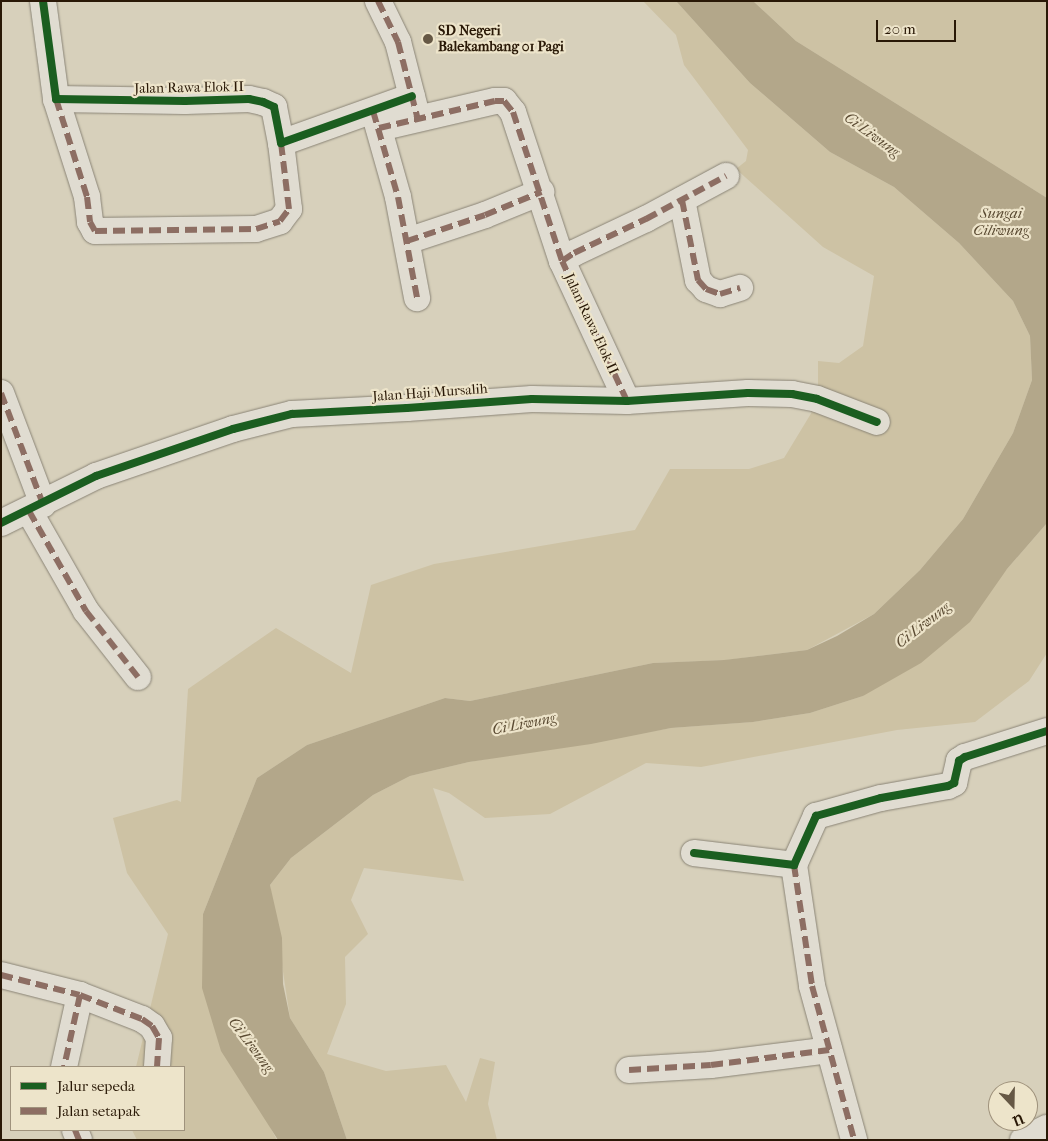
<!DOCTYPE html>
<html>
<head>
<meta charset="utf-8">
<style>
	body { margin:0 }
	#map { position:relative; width:1048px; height:1141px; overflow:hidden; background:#d7d0bb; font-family:"IM FELL French Canon",serif }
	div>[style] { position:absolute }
	.green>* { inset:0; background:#cdc2a4 }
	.water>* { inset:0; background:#b3a78a }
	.roads { filter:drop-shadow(0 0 1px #8a8476) drop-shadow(0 0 1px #8a8476) }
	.minor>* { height:26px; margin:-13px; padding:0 13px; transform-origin:13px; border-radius:13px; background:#e0dcd1 }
	.quiet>* { height:6px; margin-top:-3px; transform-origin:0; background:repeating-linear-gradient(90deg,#8d6e63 0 12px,transparent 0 18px) }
	.cycleway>* { height:8px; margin:-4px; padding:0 4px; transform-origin:4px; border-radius:4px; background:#1b5e20 }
	.dots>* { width:14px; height:14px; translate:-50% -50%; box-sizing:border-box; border:2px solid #ede4ca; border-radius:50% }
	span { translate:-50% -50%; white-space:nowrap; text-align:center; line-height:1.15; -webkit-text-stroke:4.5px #ede4ca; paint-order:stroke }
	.poi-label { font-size:14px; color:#291806; font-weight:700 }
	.left { translate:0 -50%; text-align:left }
	.street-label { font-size:14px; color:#291806 }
	.water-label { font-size:15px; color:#5a4a32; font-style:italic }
	.frame { position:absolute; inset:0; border:2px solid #291806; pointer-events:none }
	.legend { position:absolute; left:10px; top:1066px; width:175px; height:65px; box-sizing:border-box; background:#ede4ca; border:1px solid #9f927c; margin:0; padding:6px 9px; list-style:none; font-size:15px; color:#291806 }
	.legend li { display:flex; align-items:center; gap:10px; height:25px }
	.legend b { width:25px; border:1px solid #9f927c }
	.north { position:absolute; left:988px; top:1081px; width:50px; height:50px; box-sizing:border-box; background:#ede4ca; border:1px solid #9f927c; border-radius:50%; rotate:159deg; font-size:14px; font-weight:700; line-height:20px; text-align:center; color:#291806 }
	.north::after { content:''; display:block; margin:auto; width:18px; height:22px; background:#665845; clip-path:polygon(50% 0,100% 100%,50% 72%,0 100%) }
	.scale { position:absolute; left:876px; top:20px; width:80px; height:22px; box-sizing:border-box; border:2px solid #291806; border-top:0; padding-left:6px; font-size:15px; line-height:18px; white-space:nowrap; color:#291806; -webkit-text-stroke:4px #ede4ca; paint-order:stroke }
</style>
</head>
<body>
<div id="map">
	<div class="green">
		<i style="clip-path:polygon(643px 1px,676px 1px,750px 83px,830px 152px,894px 187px,959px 243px,1013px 301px,1030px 336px,1032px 380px,1013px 433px,963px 519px,920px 570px,874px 614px,807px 650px,726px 660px,653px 663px,470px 701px,445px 698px,307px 745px,257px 778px,203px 914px,271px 1129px,277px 1140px,137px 1140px,132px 1130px,184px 1130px,184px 1067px,136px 1067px,168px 934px,127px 873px,113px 818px,177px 800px,181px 802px,188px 689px,276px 628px,351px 673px,371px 585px,434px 564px,635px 530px,670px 469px,749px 469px,784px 458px,818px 402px,818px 361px,839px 363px,863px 346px,874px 276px,823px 247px,736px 169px,746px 161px,748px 150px,684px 65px,676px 35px)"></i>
		<i style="clip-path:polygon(753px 1px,1047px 1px,1047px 198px,796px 41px)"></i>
		<i style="clip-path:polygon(1047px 523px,1047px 653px,1029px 681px,975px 722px,897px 730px,701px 767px,646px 763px,550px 814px,485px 818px,449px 793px,433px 788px,464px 881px,364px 868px,351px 900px,368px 934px,345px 957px,346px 1004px,327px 1054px,386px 1071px,446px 1065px,466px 1102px,480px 1058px,495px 1062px,488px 1104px,497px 1140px,347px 1140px,324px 1072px,290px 1018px,270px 885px,291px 858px,373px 795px,410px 776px,469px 762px,671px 728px,752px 722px,810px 713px,863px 696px,1007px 569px)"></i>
	</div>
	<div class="water">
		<i style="clip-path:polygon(676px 1px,753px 1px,796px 41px,1047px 198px,1047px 523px,1007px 569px,970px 622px,921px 663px,863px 696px,810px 713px,753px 722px,671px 728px,591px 744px,469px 762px,410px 776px,373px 795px,291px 858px,270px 885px,282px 938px,283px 984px,290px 1018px,324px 1072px,347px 1140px,278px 1140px,221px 1051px,202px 988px,203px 914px,257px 778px,307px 745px,445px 698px,470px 701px,653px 663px,724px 660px,807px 650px,837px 636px,874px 614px,920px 570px,963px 519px,1013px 433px,1032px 380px,1030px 336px,1013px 301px,959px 243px,894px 187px,830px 152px,750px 83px)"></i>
	</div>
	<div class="roads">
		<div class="minor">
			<i style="left:43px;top:1px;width:99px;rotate:82.4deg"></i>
			<i style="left:56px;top:99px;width:129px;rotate:0.9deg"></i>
			<i style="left:185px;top:101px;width:64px;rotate:-1.8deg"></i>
			<i style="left:249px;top:99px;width:14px;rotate:12deg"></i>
			<i style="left:263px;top:102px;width:12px;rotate:24deg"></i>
			<i style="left:274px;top:107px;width:37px;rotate:79deg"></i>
			<i style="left:281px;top:143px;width:139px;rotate:-19.7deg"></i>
			<i style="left:378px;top:1px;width:46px;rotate:64deg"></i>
			<i style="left:398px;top:42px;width:72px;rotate:75.6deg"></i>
			<i style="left:56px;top:99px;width:103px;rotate:72.4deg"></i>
			<i style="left:87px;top:197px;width:25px;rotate:83deg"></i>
			<i style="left:90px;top:222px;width:10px;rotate:61deg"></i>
			<i style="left:95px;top:231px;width:161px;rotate:-0.7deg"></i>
			<i style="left:256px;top:229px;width:25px;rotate:-18deg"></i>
			<i style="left:280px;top:221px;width:15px;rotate:-53deg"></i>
			<i style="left:289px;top:209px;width:66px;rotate:-96.9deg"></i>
			<i style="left:374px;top:112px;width:88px;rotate:74.2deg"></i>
			<i style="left:398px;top:197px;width:103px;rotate:79.3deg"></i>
			<i style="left:379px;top:128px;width:119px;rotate:-13.1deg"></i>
			<i style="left:495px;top:101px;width:9px"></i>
			<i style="left:504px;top:101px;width:14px;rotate:51deg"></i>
			<i style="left:513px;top:112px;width:157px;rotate:71.8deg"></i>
			<i style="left:682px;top:200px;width:82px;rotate:78.7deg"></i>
			<i style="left:698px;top:280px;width:12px;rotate:48deg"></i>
			<i style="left:706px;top:289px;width:15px;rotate:20deg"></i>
			<i style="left:720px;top:294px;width:21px;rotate:-17deg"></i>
			<i style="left:407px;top:241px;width:82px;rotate:-18.4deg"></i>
			<i style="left:485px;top:215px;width:61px;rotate:-22.3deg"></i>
			<i style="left:1px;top:393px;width:119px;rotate:69.3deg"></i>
			<i style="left:627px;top:401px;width:154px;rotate:-114.9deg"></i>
			<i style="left:562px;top:261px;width:14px;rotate:-34deg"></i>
			<i style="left:574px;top:253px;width:80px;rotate:-25.3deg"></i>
			<i style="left:646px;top:219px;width:91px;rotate:-28.3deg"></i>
			<i style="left:29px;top:511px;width:115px;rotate:60.3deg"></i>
			<i style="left:86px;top:611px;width:84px;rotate:51.8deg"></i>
			<i style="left:1px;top:523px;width:106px;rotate:-26.3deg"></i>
			<i style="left:96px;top:476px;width:145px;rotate:-18.9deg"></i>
			<i style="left:233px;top:429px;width:61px;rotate:-14.3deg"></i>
			<i style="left:292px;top:414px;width:115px;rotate:-3deg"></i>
			<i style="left:407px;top:408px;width:125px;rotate:-4.1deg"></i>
			<i style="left:532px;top:399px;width:95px;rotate:1.2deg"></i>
			<i style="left:627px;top:401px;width:121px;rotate:-3.8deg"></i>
			<i style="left:748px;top:393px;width:44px;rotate:1.3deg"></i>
			<i style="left:792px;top:394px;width:25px;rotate:11deg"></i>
			<i style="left:817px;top:399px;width:64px;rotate:21deg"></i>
			<i style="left:694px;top:853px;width:101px;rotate:6.8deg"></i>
			<i style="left:794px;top:865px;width:54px;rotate:-65.8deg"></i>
			<i style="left:816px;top:816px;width:67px;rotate:-15.5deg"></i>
			<i style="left:881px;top:798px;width:68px;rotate:-10.2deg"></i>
			<i style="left:948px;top:786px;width:7px;rotate:-27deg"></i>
			<i style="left:954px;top:783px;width:23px;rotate:-77deg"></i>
			<i style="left:959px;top:761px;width:7px;rotate:-34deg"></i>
			<i style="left:965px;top:757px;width:86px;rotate:-17.6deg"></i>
			<i style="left:794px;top:865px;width:122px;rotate:81.5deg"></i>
			<i style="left:812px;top:986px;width:160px;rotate:74.7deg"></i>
			<i style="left:1px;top:975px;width:81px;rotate:14.2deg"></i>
			<i style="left:80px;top:995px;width:74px;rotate:102.5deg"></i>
			<i style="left:80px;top:995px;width:66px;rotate:21.2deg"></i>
			<i style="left:142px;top:1019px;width:12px;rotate:35deg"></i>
			<i style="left:152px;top:1026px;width:14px;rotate:60deg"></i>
			<i style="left:159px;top:1038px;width:29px;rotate:94deg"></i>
			<i style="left:629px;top:1070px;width:82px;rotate:-3.5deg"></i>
			<i style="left:711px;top:1065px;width:119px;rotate:-7.2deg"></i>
			<i style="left:75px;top:1130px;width:11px;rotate:68deg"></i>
			<i style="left:1023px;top:1140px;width:27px;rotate:-27deg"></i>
		</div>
	</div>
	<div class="quiet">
		<i style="left:378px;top:1px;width:46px;rotate:64deg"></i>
		<i style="left:398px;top:42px;width:81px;rotate:75.6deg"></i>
		<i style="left:56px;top:99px;width:103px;rotate:72.4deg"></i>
		<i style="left:87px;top:197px;width:25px;rotate:83deg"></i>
		<i style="left:90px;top:222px;width:10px;rotate:61deg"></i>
		<i style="left:95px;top:231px;width:161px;rotate:-0.7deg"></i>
		<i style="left:256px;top:229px;width:25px;rotate:-18deg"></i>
		<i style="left:280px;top:221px;width:15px;rotate:-53deg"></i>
		<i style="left:289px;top:209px;width:66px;rotate:-96.9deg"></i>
		<i style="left:373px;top:111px;width:90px;rotate:73.8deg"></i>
		<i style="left:398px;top:197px;width:103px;rotate:79.3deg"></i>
		<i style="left:379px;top:128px;width:119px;rotate:-13.1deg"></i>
		<i style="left:495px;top:101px;width:9px"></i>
		<i style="left:504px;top:101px;width:14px;rotate:51deg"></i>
		<i style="left:513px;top:112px;width:157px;rotate:71.8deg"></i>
		<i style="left:682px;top:200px;width:82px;rotate:78.7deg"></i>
		<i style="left:698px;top:280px;width:12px;rotate:48deg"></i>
		<i style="left:706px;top:289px;width:15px;rotate:20deg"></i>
		<i style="left:720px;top:294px;width:21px;rotate:-17deg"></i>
		<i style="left:407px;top:241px;width:82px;rotate:-18.4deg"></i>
		<i style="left:485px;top:215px;width:61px;rotate:-22.3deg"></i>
		<i style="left:1px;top:393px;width:119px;rotate:69.3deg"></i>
		<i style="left:627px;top:401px;width:154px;rotate:-114.9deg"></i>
		<i style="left:562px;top:261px;width:14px;rotate:-34deg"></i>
		<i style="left:574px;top:253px;width:80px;rotate:-25.3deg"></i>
		<i style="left:646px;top:219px;width:91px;rotate:-28.3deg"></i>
		<i style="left:29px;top:511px;width:115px;rotate:60.3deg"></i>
		<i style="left:86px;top:611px;width:84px;rotate:51.8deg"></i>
		<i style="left:794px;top:865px;width:122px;rotate:81.5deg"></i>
		<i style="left:812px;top:986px;width:160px;rotate:74.7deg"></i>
		<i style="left:1px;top:975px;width:81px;rotate:14.2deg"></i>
		<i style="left:80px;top:995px;width:74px;rotate:102.5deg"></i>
		<i style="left:80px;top:995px;width:66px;rotate:21.2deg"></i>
		<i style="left:142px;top:1019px;width:12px;rotate:35deg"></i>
		<i style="left:152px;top:1026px;width:14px;rotate:60deg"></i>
		<i style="left:159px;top:1038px;width:29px;rotate:94deg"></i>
		<i style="left:629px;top:1070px;width:82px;rotate:-3.5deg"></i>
		<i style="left:711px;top:1065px;width:119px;rotate:-7.2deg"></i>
		<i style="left:75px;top:1130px;width:11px;rotate:68deg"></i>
	</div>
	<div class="cycleway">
		<i style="left:43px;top:1px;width:99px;rotate:82.4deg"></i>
		<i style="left:56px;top:99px;width:129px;rotate:0.9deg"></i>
		<i style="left:185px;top:101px;width:64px;rotate:-1.8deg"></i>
		<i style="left:249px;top:99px;width:14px;rotate:12deg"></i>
		<i style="left:263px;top:102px;width:12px;rotate:24deg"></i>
		<i style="left:274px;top:107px;width:37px;rotate:79deg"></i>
		<i style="left:281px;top:143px;width:139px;rotate:-19.7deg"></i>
		<i style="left:1px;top:523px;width:106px;rotate:-26.3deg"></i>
		<i style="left:96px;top:476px;width:145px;rotate:-18.9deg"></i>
		<i style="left:233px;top:429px;width:61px;rotate:-14.3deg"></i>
		<i style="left:292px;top:414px;width:115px;rotate:-3deg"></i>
		<i style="left:407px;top:408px;width:125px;rotate:-4.1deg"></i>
		<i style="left:532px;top:399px;width:95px;rotate:1.2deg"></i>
		<i style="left:627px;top:401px;width:121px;rotate:-3.8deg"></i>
		<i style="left:748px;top:393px;width:44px;rotate:1.3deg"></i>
		<i style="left:792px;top:394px;width:25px;rotate:11deg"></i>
		<i style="left:817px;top:399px;width:64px;rotate:21deg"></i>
		<i style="left:694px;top:853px;width:101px;rotate:6.8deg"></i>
		<i style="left:794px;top:865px;width:54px;rotate:-65.8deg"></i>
		<i style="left:816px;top:816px;width:67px;rotate:-15.5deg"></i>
		<i style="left:881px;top:798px;width:68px;rotate:-10.2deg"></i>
		<i style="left:948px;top:786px;width:7px;rotate:-27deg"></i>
		<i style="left:954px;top:783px;width:23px;rotate:-77deg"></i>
		<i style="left:959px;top:761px;width:7px;rotate:-34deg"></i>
		<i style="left:965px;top:757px;width:86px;rotate:-17.6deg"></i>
	</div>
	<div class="dots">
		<i style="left:428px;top:39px;background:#665845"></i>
	</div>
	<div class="poi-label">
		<span class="left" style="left:438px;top:39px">SD Negeri<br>Balekambang 01 Pagi</span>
	</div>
	<div class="street-label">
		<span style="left:189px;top:88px;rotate:-1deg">Jalan Rawa Elok II</span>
		<span style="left:591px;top:324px;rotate:65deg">Jalan Rawa Elok II</span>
		<span style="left:430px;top:393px;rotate:-4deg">Jalan Haji Mursalih</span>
	</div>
	<div class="water-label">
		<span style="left:872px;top:135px;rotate:36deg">Ci Liwung</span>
		<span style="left:1001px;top:222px">Sungai<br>Ciliwung</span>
		<span style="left:923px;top:625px;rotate:-38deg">Ci Liwung</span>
		<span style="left:524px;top:724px;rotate:-11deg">Ci Liwung</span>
		<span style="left:251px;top:1045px;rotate:53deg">Ci Liwung</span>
	</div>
	<div class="frame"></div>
	<ul class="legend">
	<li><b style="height:6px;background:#1b5e20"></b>Jalur sepeda</li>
	<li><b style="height:6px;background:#8d6e63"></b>Jalan setapak</li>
	</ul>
	<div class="north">U</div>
	<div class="scale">20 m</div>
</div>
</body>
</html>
